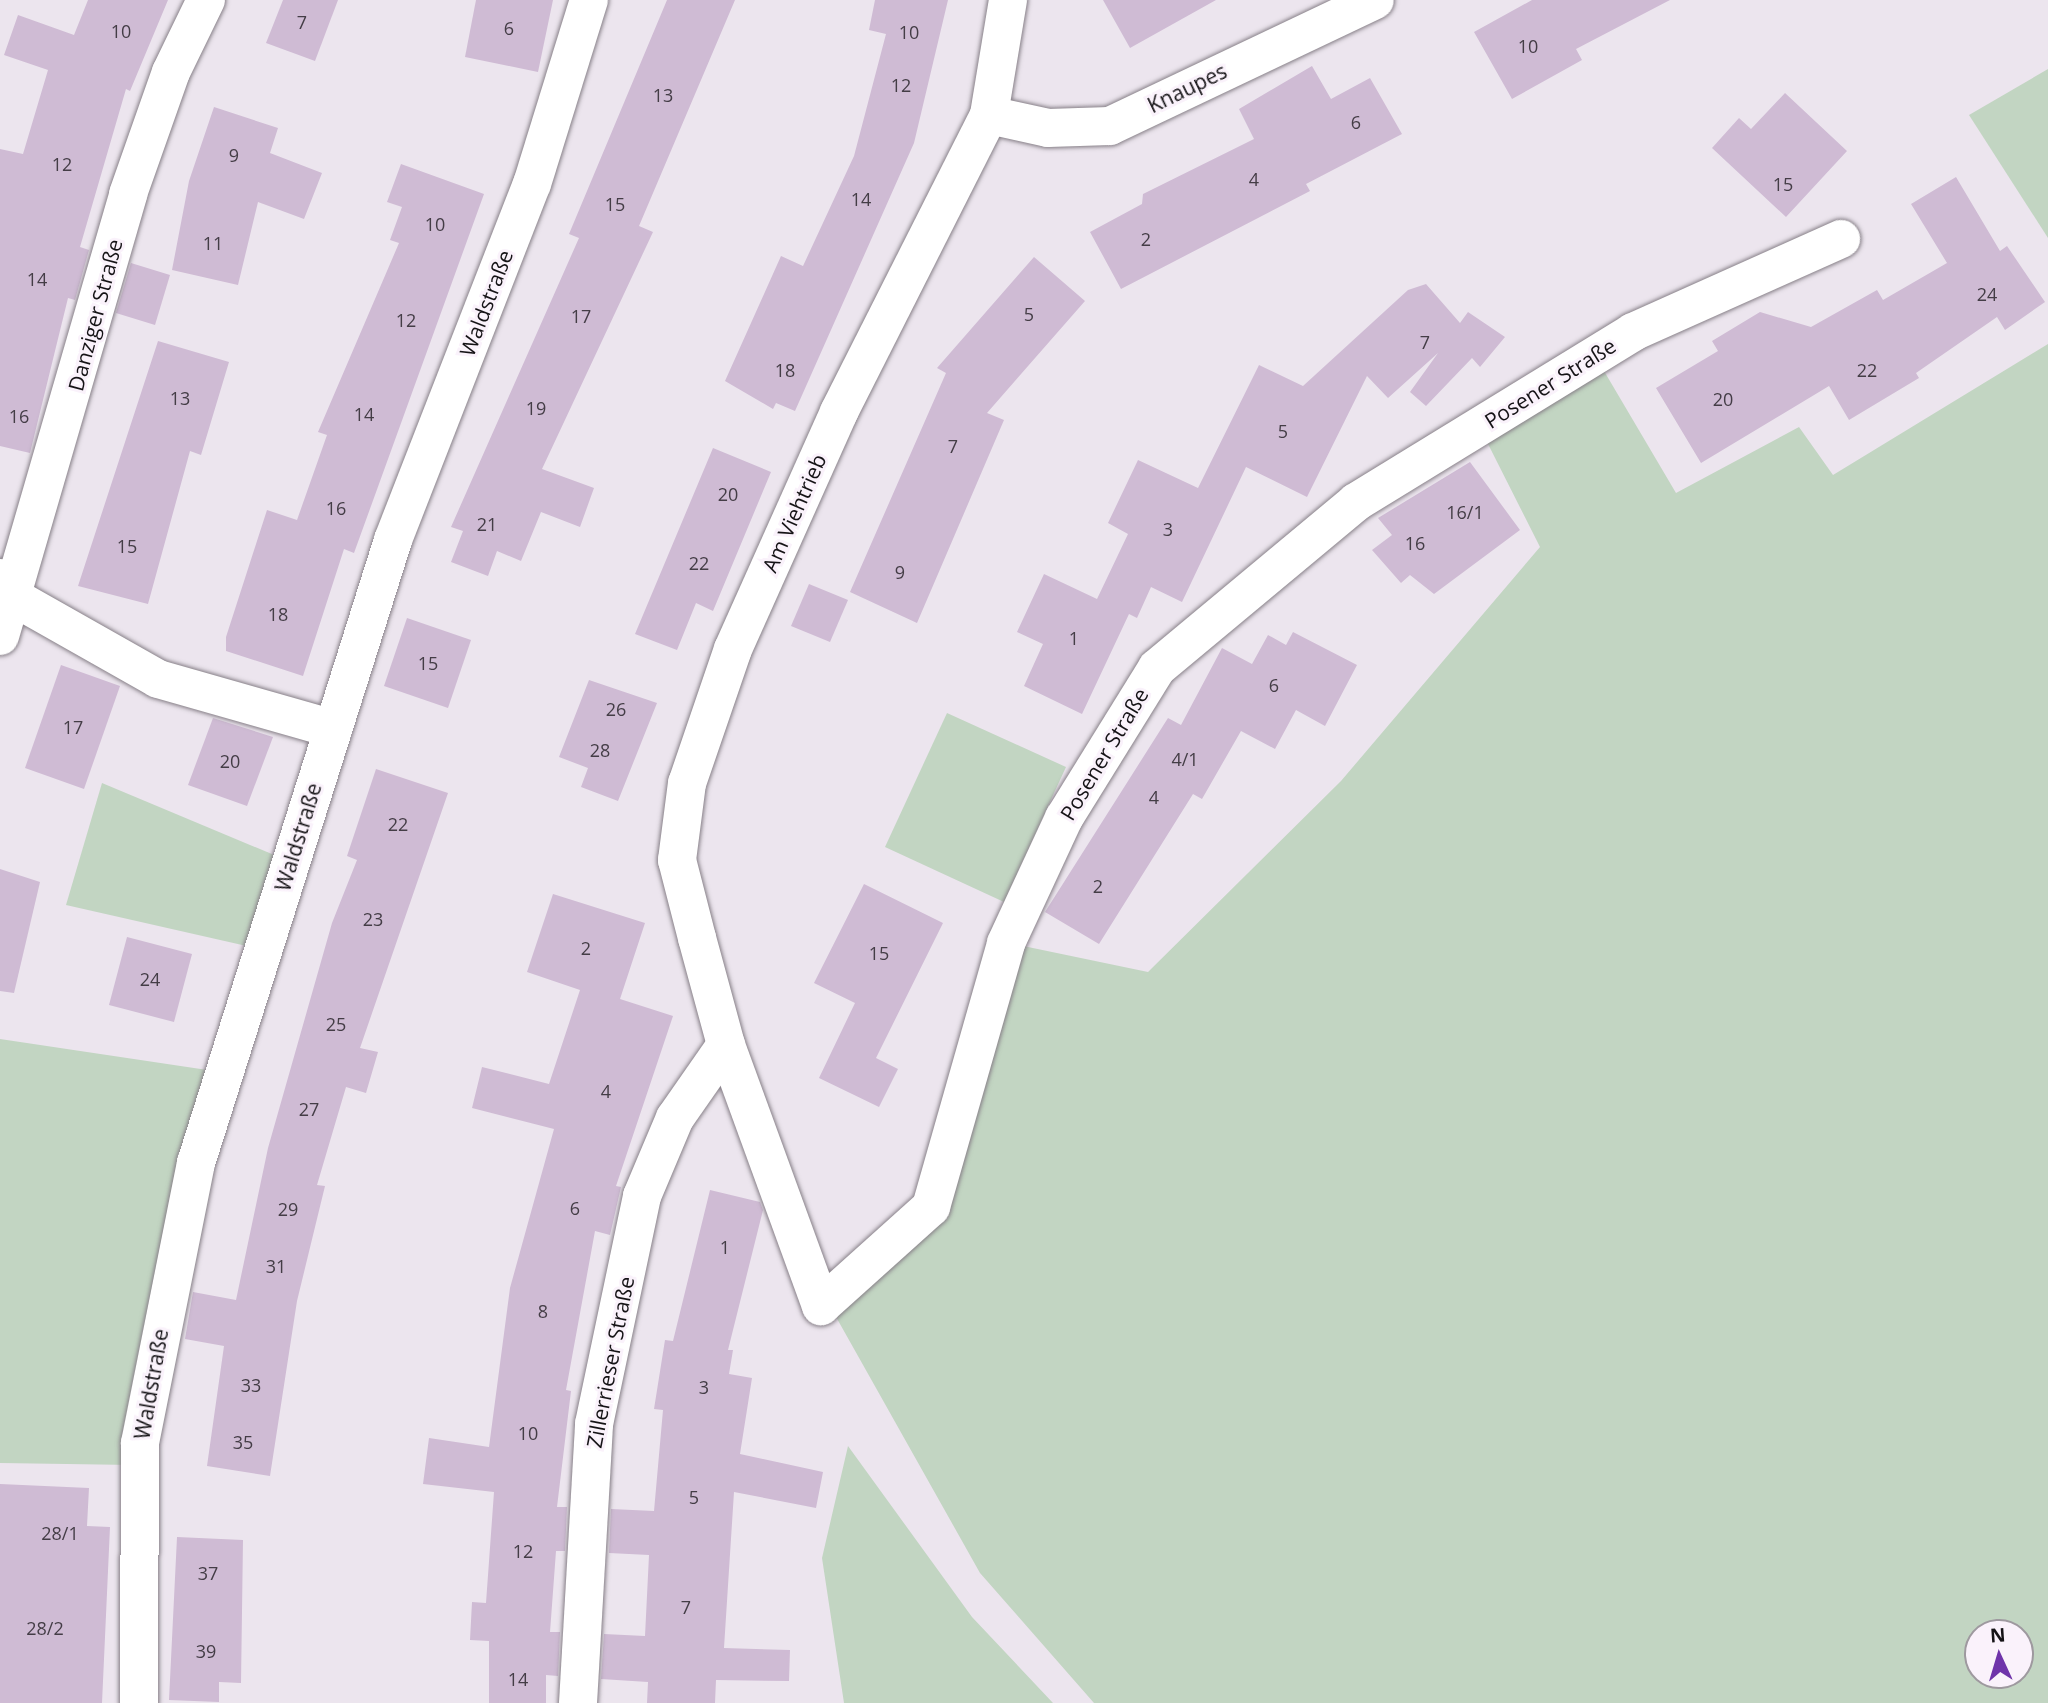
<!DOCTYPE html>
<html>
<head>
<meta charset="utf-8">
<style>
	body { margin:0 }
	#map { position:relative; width:2048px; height:1703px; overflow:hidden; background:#ece5ee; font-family:"Open Sans",sans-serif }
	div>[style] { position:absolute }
	.green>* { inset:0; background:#c2d5c2 }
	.building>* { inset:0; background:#cfbbd4 }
	.roads { filter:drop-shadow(0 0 2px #878088) drop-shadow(0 0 2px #878088) }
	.minor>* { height:38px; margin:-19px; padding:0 19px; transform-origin:19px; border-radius:19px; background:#fff }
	span { translate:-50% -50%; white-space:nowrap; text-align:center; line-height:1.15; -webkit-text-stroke:6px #faf2fb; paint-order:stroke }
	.number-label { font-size:18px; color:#443d46 }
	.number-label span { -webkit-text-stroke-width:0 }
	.street-label { font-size:21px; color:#151316 }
	.north { position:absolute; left:1964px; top:1619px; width:70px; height:70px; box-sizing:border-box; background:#faf2fb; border:2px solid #9e999f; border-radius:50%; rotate:356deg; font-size:19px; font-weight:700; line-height:28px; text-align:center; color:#151316 }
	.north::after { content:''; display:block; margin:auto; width:24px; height:32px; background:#6f34aa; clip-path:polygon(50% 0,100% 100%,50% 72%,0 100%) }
</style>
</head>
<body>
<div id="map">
	<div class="green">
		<i style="clip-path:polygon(2048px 69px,2048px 238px,1969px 115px)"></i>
		<i style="clip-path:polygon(evenodd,2048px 344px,2048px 1703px,1094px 1703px,980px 1573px,831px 1308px,938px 1211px,1013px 944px,1148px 972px,1341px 781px,1540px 547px,1487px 442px,1604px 371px,1676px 493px,1799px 427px,1833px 475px,2048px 344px,1978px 1633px,2020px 1633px,2020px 1675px,1978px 1675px,1978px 1633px)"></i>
		<i style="clip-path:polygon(947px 713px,1066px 767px,1004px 902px,885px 847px)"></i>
		<i style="clip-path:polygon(102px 783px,279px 857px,251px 947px,66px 905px)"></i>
		<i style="clip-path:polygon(0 1039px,214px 1071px,133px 1465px,0 1463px)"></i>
		<i style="clip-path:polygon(848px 1446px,972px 1617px,1053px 1703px,844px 1703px,822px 1558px)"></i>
	</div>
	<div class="building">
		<i style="clip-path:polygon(88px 0,168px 0,130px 91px,126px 89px,80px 247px,89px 250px,75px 300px,68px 298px,30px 453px,0 446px,0 149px,23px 154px,48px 70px,4px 55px,18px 15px,74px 35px)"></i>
		<i style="clip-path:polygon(283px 0,338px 0,315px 61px,266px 43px)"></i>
		<i style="clip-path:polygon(476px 0,553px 0,538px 72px,465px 57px)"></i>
		<i style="clip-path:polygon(667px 0,735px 0,639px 226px,653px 232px,542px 469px,594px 488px,580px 527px,541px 512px,521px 561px,497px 551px,488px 576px,451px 562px,463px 531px,451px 527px,579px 238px,569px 234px)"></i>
		<i style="clip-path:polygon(875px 0,948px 0,914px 143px,795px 411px,776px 403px,773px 409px,725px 381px,781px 256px,803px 266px,854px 156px,886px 34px,869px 30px)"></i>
		<i style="clip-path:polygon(1103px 0,1216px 0,1130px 48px)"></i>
		<i style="clip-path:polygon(1532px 0,1670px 0,1576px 49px,1582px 60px,1512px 99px,1474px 32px)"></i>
		<i style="clip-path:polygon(1312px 66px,1331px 99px,1370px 78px,1402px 134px,1306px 184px,1310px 191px,1121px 289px,1090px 232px,1142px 204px,1143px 194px,1254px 139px,1239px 109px)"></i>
		<i style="clip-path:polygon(1785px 93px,1847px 151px,1786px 217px,1712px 148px,1739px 118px,1751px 129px)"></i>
		<i style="clip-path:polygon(214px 107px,278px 128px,270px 153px,322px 173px,304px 219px,258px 202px,238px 285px,172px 270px,189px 181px)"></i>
		<i style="clip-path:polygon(401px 164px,484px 194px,354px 553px,344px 549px,303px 676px,226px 651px,226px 637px,267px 510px,297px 520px,327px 435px,318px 432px,399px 243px,390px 240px,402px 207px,387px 202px)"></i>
		<i style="clip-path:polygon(1956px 177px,2000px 251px,2007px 246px,2045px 302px,2005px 330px,1997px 317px,1916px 373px,1919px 378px,1849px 420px,1829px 386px,1701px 463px,1656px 388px,1718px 351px,1712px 341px,1760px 312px,1811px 327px,1877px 290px,1883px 300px,1947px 263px,1911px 204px)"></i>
		<i style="clip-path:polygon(1034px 257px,1085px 301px,987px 413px,1004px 420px,917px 623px,850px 592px,946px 373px,937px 368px)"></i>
		<i style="clip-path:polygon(131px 263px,170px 275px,155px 325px,116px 313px)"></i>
		<i style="clip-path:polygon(1426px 284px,1460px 323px,1468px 312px,1505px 337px,1480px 367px,1472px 358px,1426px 406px,1410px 392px,1438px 353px,1388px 398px,1367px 376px,1307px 497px,1246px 467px,1182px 602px,1151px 587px,1137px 618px,1129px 614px,1082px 714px,1024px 686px,1043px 644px,1017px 632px,1044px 574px,1097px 599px,1128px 534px,1108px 523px,1138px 460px,1198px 488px,1259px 365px,1303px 386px,1408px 290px)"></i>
		<i style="clip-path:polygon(158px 341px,229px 362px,201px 455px,190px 451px,148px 604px,78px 586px)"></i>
		<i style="clip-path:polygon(713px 448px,771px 472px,713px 611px,696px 603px,677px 650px,635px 634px)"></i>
		<i style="clip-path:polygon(1470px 462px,1520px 530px,1434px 594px,1410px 575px,1401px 583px,1372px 550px,1392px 535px,1378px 518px)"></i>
		<i style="clip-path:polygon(809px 584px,848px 600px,830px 642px,791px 626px)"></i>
		<i style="clip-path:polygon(407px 618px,471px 640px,448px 708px,384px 686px)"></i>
		<i style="clip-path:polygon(1293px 632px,1357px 665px,1325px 726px,1296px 710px,1275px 749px,1241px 731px,1202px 799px,1193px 794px,1099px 944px,1045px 912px,1168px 718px,1181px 725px,1222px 648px,1252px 664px,1268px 635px,1286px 645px)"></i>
		<i style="clip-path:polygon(61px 665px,120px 686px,84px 789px,25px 768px)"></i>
		<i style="clip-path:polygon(589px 680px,657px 703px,618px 801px,581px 787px,588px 768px,559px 757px)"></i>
		<i style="clip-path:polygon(213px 718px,273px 737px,247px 806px,188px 785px)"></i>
		<i style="clip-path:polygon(376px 769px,448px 793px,360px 1048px,378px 1052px,366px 1093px,346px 1087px,317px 1185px,325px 1186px,297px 1301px,270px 1476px,207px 1466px,224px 1346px,185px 1339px,193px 1292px,236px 1300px,268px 1148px,332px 923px,357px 860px,347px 856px)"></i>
		<i style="clip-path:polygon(0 869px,40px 882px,14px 993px,0 991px)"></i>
		<i style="clip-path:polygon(864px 884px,943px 923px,876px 1058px,898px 1069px,879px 1107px,819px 1078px,855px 1003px,814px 983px)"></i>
		<i style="clip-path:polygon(553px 894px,645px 923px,620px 999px,673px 1016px,616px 1186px,621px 1187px,610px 1235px,595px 1231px,566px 1390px,571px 1391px,557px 1507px,567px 1507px,565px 1551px,556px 1551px,550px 1632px,560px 1632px,558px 1676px,546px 1675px,546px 1703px,489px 1703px,489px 1641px,470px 1640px,472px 1602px,486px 1603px,494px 1492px,423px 1484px,429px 1438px,489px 1447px,510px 1288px,554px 1129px,472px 1108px,482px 1067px,549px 1084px,580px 990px,527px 972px)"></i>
		<i style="clip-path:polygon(127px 937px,192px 954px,174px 1022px,109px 1005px)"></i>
		<i style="clip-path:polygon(710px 1190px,760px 1202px,763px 1210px,728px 1350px,733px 1350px,729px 1374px,752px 1378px,740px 1454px,823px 1472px,816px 1508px,734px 1492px,724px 1648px,790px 1650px,789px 1681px,716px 1680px,715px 1703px,647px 1703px,648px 1682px,601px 1679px,604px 1634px,645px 1636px,649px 1555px,609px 1553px,611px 1509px,654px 1511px,663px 1410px,654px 1409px,665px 1340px,673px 1341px)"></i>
		<i style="clip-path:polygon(0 1484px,89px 1488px,87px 1526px,110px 1527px,102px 1703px,0 1703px)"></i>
		<i style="clip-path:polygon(177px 1537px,243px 1540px,241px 1683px,219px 1682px,219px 1702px,169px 1700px)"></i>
	</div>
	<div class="roads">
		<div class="minor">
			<i style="left:1008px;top:0;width:117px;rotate:99.4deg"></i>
			<i style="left:989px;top:115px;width:333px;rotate:116.8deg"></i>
			<i style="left:839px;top:412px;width:260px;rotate:114.1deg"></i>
			<i style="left:733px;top:649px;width:142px;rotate:108.9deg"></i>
			<i style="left:687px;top:783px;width:78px;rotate:97.4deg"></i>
			<i style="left:677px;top:860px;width:81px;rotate:75.6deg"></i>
			<i style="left:697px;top:938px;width:111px;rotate:74.8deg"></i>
			<i style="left:726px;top:1045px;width:278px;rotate:70deg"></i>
			<i style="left:821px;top:1306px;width:148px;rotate:-42deg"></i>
			<i style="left:931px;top:1207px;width:274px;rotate:-74.1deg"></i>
			<i style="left:1006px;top:943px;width:138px;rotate:-65.1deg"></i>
			<i style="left:1064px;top:818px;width:176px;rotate:-58.2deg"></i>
			<i style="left:1157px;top:668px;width:259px;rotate:-39.8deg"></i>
			<i style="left:1356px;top:502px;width:325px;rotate:-31.5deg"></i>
			<i style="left:1633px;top:332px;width:228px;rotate:-24.1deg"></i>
			<i style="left:989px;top:115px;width:60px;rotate:12.4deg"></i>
			<i style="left:1048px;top:128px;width:62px;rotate:-1.8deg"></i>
			<i style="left:1110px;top:126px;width:293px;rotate:-25.4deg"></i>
			<i style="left:0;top:578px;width:25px;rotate:53deg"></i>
			<i style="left:15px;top:598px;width:164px;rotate:29.5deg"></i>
			<i style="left:158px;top:679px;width:182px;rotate:15.9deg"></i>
			<i style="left:0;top:636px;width:460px;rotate:-73.8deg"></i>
			<i style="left:128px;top:194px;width:129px;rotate:-70.6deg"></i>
			<i style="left:171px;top:72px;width:80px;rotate:-64.1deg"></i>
			<i style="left:139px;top:1703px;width:260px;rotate:-89.8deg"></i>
			<i style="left:140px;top:1443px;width:286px;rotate:-78.7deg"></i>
			<i style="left:196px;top:1163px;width:653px;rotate:-72.45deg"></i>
			<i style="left:393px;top:540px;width:382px;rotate:-68.7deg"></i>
			<i style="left:532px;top:184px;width:193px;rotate:-72.8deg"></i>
			<i style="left:578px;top:1703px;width:279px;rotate:-86.7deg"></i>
			<i style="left:594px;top:1424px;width:233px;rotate:-78.1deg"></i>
			<i style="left:642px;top:1196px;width:85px;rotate:-67.1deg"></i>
			<i style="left:675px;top:1118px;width:89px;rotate:-55.1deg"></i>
		</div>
	</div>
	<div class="number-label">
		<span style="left:302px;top:22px">7</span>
		<span style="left:509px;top:28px">6</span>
		<span style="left:121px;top:31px">10</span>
		<span style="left:909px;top:32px">10</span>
		<span style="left:1528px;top:46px">10</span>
		<span style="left:901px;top:85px">12</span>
		<span style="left:663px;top:95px">13</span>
		<span style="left:1356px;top:122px">6</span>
		<span style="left:234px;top:155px">9</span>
		<span style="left:62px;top:164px">12</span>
		<span style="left:1254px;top:179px">4</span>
		<span style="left:1783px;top:184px">15</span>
		<span style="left:861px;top:199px">14</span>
		<span style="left:615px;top:204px">15</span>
		<span style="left:435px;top:224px">10</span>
		<span style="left:1146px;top:239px">2</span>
		<span style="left:213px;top:243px">11</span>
		<span style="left:37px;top:279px">14</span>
		<span style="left:1987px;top:294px">24</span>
		<span style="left:1029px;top:314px">5</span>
		<span style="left:581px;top:316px">17</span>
		<span style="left:406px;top:320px">12</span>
		<span style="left:1425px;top:342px">7</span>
		<span style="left:785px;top:370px">18</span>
		<span style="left:1867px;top:370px">22</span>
		<span style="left:180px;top:398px">13</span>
		<span style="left:1723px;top:399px">20</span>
		<span style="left:536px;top:408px">19</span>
		<span style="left:364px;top:414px">14</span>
		<span style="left:19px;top:416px">16</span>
		<span style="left:1283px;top:431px">5</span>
		<span style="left:953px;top:446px">7</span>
		<span style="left:728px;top:494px">20</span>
		<span style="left:336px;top:508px">16</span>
		<span style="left:1465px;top:512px">16/1</span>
		<span style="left:487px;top:524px">21</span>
		<span style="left:1168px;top:529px">3</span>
		<span style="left:1415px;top:543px">16</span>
		<span style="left:127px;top:546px">15</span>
		<span style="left:699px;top:563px">22</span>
		<span style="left:900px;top:572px">9</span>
		<span style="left:278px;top:614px">18</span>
		<span style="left:1074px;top:638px">1</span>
		<span style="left:428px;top:663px">15</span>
		<span style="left:1274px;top:685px">6</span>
		<span style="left:616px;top:709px">26</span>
		<span style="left:73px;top:727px">17</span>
		<span style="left:600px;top:750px">28</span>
		<span style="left:1185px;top:759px">4/1</span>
		<span style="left:230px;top:761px">20</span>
		<span style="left:1154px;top:797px">4</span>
		<span style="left:398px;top:824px">22</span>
		<span style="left:1098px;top:886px">2</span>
		<span style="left:373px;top:919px">23</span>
		<span style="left:586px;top:948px">2</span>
		<span style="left:879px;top:953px">15</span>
		<span style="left:150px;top:979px">24</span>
		<span style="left:336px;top:1024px">25</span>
		<span style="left:606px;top:1091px">4</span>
		<span style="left:309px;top:1109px">27</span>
		<span style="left:575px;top:1208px">6</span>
		<span style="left:288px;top:1209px">29</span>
		<span style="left:725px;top:1247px">1</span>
		<span style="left:276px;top:1266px">31</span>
		<span style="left:543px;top:1311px">8</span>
		<span style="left:251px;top:1385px">33</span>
		<span style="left:704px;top:1387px">3</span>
		<span style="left:528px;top:1433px">10</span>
		<span style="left:243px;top:1442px">35</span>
		<span style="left:694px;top:1497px">5</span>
		<span style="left:60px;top:1533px">28/1</span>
		<span style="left:523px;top:1551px">12</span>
		<span style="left:208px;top:1573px">37</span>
		<span style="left:686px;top:1607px">7</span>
		<span style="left:45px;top:1628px">28/2</span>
		<span style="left:206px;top:1651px">39</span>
		<span style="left:518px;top:1679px">14</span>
	</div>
	<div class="street-label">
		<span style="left:1187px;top:88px;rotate:-26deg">Knaupes</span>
		<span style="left:486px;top:303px;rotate:-69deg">Waldstraße</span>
		<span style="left:95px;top:315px;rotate:-75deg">Danziger Straße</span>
		<span style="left:1550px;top:383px;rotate:-32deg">Posener Straße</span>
		<span style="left:794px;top:513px;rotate:-66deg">Am Viehtrieb</span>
		<span style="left:1104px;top:754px;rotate:-59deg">Posener Straße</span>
		<span style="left:298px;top:837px;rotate:-73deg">Waldstraße</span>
		<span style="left:610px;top:1362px;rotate:-79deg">Zillerrieser Straße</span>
		<span style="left:151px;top:1384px;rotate:-80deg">Waldstraße</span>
	</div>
	<div class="north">N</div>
</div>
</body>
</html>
